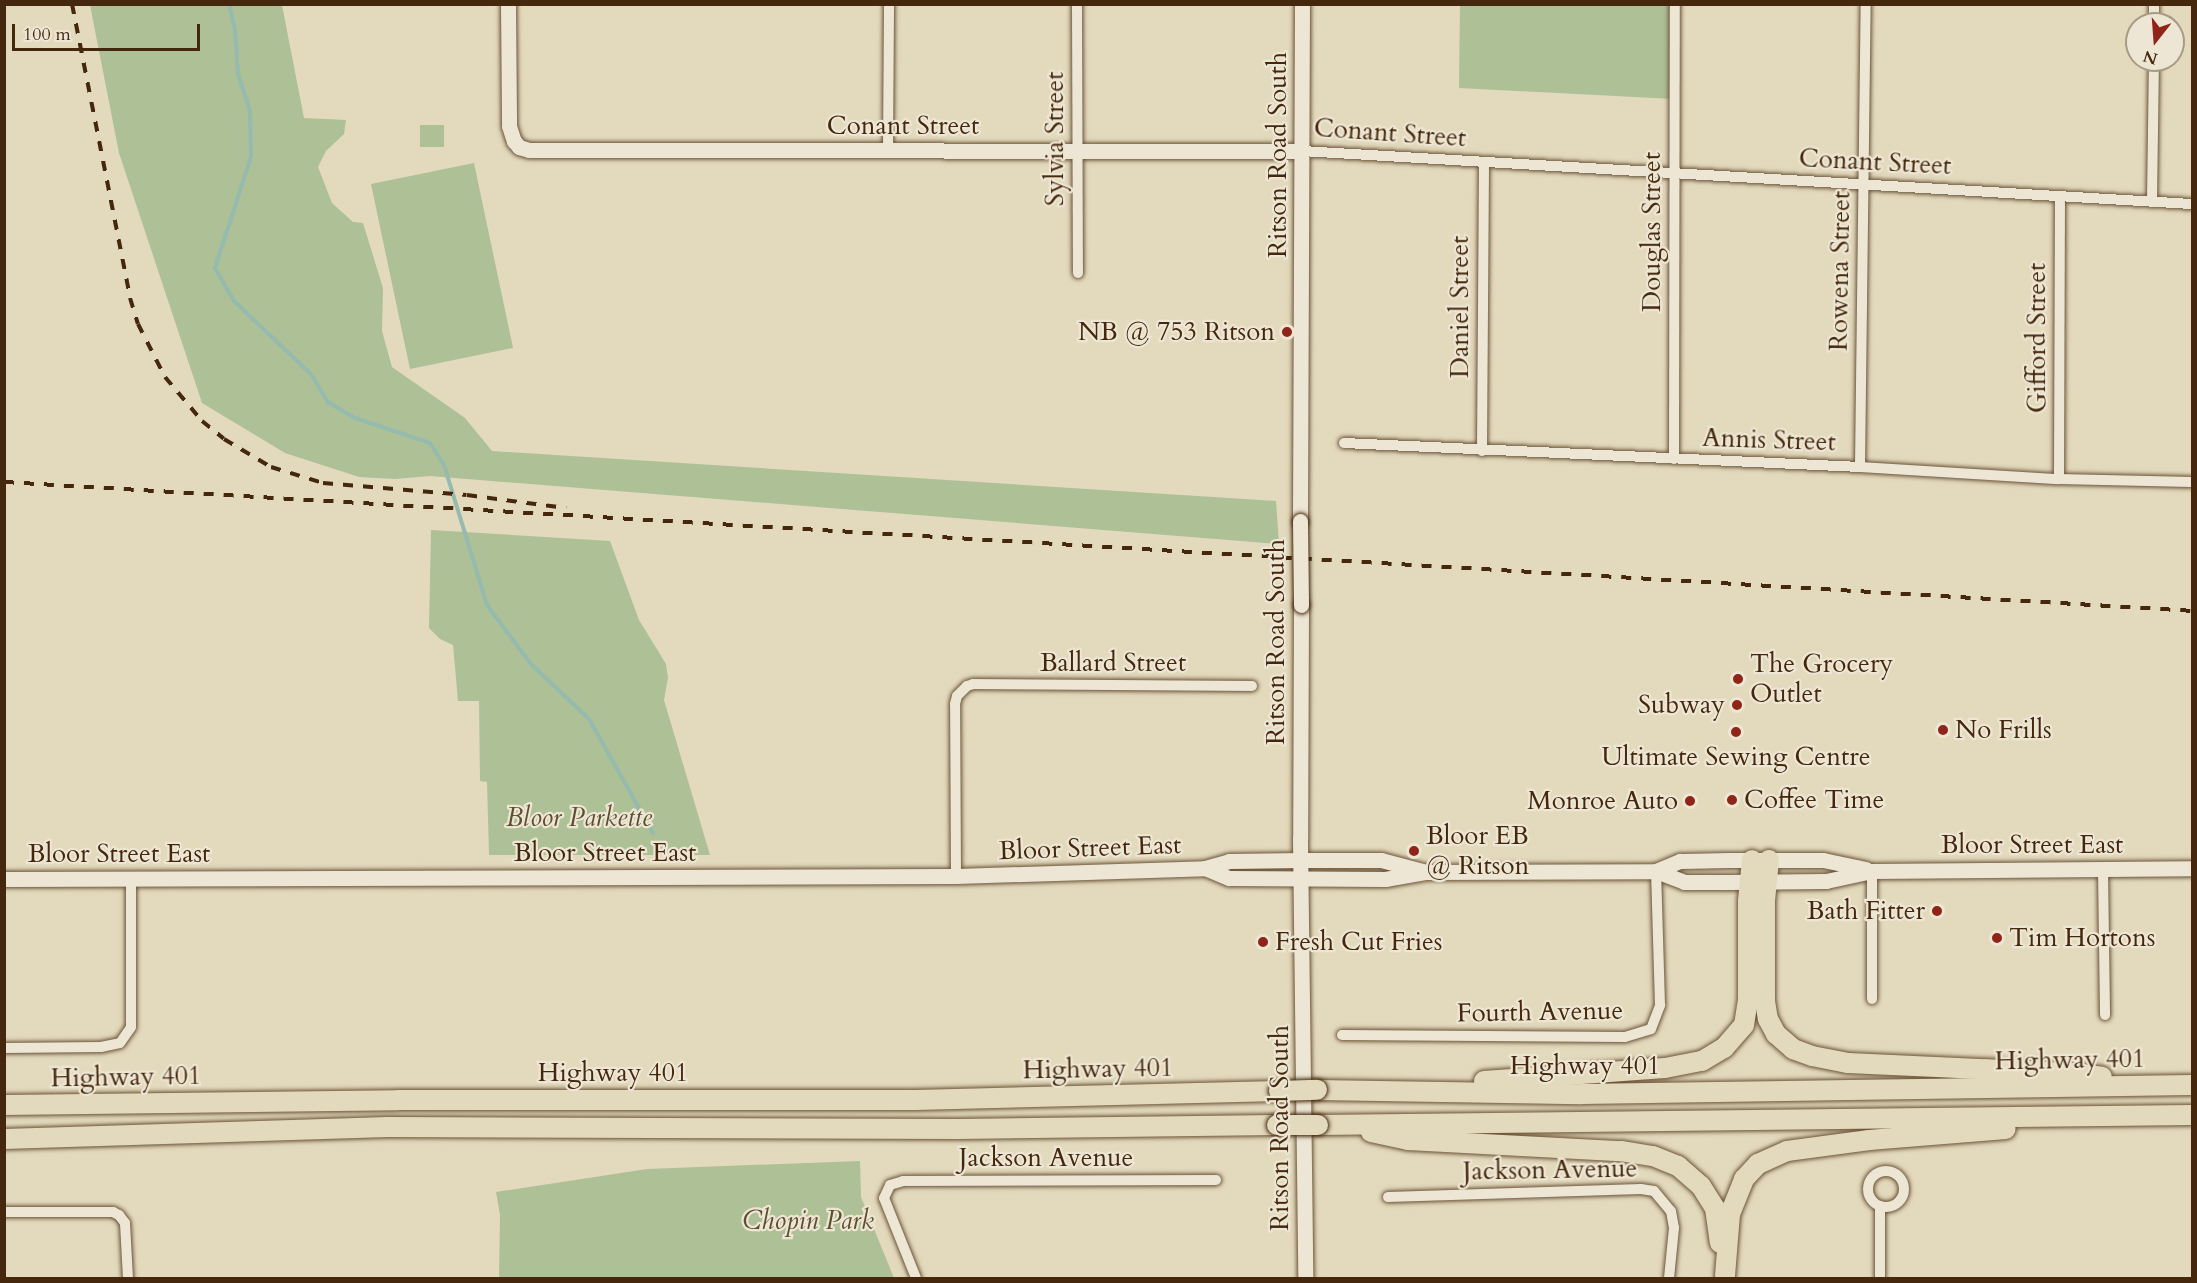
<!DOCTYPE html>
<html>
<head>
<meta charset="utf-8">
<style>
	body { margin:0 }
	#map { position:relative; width:2197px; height:1283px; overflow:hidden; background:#e3d9bd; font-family:Cardo,serif }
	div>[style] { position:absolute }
	.green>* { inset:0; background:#aec096 }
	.stream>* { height:4px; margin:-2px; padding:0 2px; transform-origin:2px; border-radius:2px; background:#95baae }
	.roads { filter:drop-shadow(0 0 2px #6c5438) drop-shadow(0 0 2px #6c5438) }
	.street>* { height:10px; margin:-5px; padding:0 5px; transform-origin:5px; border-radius:5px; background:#ede6d4 }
	.street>.ring { margin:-5px; padding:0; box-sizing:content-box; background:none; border:10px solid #ede6d4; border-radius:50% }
	.secondary>* { height:15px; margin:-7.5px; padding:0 7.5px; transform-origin:7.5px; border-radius:7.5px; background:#ede6d4 }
	.highway>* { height:20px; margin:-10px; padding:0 10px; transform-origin:10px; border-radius:10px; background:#e3d9bd }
	.rail>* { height:4px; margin-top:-2px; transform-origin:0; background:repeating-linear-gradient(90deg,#44270c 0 10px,transparent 0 20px) }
	.bridges { filter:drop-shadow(0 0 2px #44270c) drop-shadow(0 0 2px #44270c) }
	.secondary-bridge>* { height:15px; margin:-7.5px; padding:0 7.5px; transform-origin:7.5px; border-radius:7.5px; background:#ede6d4 }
	.highway-bridge>* { height:20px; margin:-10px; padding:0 10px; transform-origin:10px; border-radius:10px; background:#e3d9bd }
	.dots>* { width:16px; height:16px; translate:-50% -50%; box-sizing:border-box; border:3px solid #ede6d4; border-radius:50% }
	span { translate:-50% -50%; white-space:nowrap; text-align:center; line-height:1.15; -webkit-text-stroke:4.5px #ede6d4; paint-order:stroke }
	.street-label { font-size:26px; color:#44270c }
	.poi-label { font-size:26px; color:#44270c }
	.right { translate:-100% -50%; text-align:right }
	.left { translate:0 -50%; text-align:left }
	.park-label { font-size:26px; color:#5e4d2e; font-style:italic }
	.frame { position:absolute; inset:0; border:6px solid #44270c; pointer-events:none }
	.north { position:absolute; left:2125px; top:12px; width:60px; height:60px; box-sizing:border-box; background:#ede6d4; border:2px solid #a99a84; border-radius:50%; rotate:197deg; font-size:16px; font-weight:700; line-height:24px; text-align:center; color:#44270c }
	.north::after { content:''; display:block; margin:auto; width:21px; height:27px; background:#8f2418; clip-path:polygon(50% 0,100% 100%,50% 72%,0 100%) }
	.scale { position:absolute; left:12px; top:24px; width:188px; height:27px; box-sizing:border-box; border:3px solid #44270c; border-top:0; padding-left:8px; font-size:18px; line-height:21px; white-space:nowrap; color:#44270c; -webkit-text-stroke:4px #ede6d4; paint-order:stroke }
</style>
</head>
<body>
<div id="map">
	<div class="green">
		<i style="clip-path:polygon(90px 5px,282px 5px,304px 118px,346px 120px,344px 134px,326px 151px,318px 167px,332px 203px,353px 222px,363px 223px,383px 288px,382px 331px,392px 367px,465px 418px,492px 451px,1276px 501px,1279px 544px,430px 476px,395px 479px,359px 477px,285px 453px,202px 403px,119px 153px)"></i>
		<i style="clip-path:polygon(1460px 5px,1672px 5px,1673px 99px,1459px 88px)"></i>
		<i style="clip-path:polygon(420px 125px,444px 125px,444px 147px,420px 147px)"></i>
		<i style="clip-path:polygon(474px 163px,513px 348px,410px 369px,371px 184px)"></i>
		<i style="clip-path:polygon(431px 530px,610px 541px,639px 620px,666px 664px,668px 678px,664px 700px,710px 855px,489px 855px,487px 782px,480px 781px,479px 701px,458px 701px,453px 645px,440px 639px,429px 628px)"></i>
		<i style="clip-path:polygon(860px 1161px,861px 1197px,894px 1278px,499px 1278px,500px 1215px,496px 1192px,647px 1169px)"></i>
	</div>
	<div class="stream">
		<i style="left:229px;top:4px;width:27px;rotate:77deg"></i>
		<i style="left:235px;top:30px;width:44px;rotate:86.1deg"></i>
		<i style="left:238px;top:74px;width:39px;rotate:72deg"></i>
		<i style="left:250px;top:111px;width:46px;rotate:88.8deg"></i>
		<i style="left:251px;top:157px;width:117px;rotate:108deg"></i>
		<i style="left:215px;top:268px;width:38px;rotate:60deg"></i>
		<i style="left:234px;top:301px;width:106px;rotate:43.5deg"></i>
		<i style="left:311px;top:374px;width:33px;rotate:59deg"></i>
		<i style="left:328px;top:402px;width:31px;rotate:31deg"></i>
		<i style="left:355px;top:418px;width:79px;rotate:18.4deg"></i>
		<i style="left:430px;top:443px;width:26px;rotate:58deg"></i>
		<i style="left:444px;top:465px;width:146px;rotate:72.9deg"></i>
		<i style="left:487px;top:605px;width:72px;rotate:53.4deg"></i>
		<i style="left:530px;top:663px;width:81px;rotate:43.5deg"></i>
		<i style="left:589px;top:719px;width:131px;rotate:60.7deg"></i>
	</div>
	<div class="roads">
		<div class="street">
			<i style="left:1077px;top:4px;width:269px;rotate:89.8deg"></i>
			<i style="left:2154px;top:24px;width:20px;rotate:-90deg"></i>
			<i style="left:888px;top:149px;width:145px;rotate:-89.6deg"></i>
			<i style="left:1302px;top:151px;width:892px;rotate:3.41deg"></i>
			<i style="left:2152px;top:201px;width:141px;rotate:-89.2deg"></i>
			<i style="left:1344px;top:443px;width:517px;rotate:2.66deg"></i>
			<i style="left:1860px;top:467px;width:199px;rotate:3.5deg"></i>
			<i style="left:2059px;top:479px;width:133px;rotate:1.3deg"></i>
			<i style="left:1482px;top:451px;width:287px;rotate:-89.6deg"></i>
			<i style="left:1674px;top:459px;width:455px;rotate:-89.9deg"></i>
			<i style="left:1860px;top:467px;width:463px;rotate:-89.3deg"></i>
			<i style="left:2059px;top:479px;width:282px;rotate:-89.8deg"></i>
			<i style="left:2103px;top:869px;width:146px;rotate:89.2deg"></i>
			<i style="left:1872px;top:871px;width:128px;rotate:90deg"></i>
			<i style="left:956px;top:876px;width:172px;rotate:-90.3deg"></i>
			<i style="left:955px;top:704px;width:8px;rotate:-76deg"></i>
			<i style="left:957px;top:696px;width:14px;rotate:-45deg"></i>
			<i style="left:967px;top:686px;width:6px;rotate:-18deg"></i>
			<i style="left:973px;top:684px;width:279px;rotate:0.4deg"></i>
			<i style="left:1342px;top:1035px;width:283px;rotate:0.4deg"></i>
			<i style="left:1625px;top:1037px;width:27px;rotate:-17deg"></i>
			<i style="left:1651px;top:1029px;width:26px;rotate:-69deg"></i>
			<i style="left:1660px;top:1005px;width:134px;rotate:-91.7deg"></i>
			<i style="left:4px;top:1048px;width:97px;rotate:-0.6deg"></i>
			<i style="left:101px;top:1047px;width:19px;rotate:-12deg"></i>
			<i style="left:120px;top:1043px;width:19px;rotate:-55deg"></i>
			<i style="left:131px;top:1027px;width:149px;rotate:-90deg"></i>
			<i class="ring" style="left:1868px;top:1171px;width:26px;height:26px"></i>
			<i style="left:1388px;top:1197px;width:253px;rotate:-1.8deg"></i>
			<i style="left:1641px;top:1189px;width:13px;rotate:9deg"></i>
			<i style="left:1654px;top:1191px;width:26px;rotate:50deg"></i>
			<i style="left:1671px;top:1211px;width:17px;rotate:80deg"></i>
			<i style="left:1674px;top:1228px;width:50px;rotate:95.7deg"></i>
			<i style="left:4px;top:1212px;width:109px"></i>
			<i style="left:113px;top:1212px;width:7px;rotate:27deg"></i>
			<i style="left:119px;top:1215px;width:10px;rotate:53deg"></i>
			<i style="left:125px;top:1223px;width:55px;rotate:86.9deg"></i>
			<i style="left:916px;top:1278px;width:86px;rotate:-111.8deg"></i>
			<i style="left:884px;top:1198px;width:14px;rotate:-65deg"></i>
			<i style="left:890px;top:1185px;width:14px;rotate:-17deg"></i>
			<i style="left:903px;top:1181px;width:313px;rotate:-0.2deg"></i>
			<i style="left:1880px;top:1278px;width:72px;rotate:-90deg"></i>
		</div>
		<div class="secondary">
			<i style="left:508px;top:4px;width:122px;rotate:89.5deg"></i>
			<i style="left:509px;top:126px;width:16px;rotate:72deg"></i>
			<i style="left:514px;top:141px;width:8px;rotate:50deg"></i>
			<i style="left:519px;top:147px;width:10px;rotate:17deg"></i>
			<i style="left:529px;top:150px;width:773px;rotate:0.07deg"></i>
			<i style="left:1300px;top:521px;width:517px;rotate:-89.78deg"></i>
			<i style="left:1301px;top:605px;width:234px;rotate:90.2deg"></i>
			<i style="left:1300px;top:839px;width:439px;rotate:89.3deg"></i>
			<i style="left:1205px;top:868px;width:26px;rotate:23deg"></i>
			<i style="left:1229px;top:878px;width:156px;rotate:0.4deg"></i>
			<i style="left:1385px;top:879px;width:42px;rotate:-9.7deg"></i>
			<i style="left:1426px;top:872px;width:230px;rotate:-0.2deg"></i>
			<i style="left:1656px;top:871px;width:30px;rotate:21deg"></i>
			<i style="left:1684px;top:882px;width:45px"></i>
			<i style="left:1729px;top:882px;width:97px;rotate:-0.6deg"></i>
			<i style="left:1826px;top:881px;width:47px;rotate:-12.3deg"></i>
			<i style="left:1872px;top:871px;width:320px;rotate:-0.5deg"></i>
			<i style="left:1656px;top:871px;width:26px;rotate:-23deg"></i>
			<i style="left:1680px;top:861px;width:49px;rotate:-1.2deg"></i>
			<i style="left:1729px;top:860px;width:94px"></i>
			<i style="left:1823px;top:860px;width:44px;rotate:11.8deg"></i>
			<i style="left:4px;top:879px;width:952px;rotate:-0.18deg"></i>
			<i style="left:956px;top:876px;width:249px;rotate:-1.8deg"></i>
			<i style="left:1205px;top:868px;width:25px;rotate:-16deg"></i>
			<i style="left:1229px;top:861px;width:72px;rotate:-0.8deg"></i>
			<i style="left:1301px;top:860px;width:80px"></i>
			<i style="left:1381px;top:860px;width:47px;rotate:14.9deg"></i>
		</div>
		<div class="highway">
			<i style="left:1769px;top:860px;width:41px;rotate:95.6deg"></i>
			<i style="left:1765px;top:901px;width:100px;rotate:90deg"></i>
			<i style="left:1765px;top:1001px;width:18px;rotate:81deg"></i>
			<i style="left:1768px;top:1019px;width:17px;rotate:62deg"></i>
			<i style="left:1776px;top:1034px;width:23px;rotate:41deg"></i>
			<i style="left:1793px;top:1049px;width:20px;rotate:20deg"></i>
			<i style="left:1812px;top:1056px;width:37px;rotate:11deg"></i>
			<i style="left:1848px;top:1063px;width:223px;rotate:2.6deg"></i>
			<i style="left:2071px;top:1073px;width:31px;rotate:7deg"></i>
			<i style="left:1484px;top:1081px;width:181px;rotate:-4.1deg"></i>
			<i style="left:1665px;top:1068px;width:38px;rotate:-11deg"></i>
			<i style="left:1702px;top:1061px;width:26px;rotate:-31deg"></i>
			<i style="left:1724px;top:1048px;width:30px;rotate:-49deg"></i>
			<i style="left:1744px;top:1025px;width:25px;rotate:-81deg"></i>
			<i style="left:1748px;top:1000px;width:99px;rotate:-90deg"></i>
			<i style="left:1748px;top:901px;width:41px;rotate:-84.4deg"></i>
			<i style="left:1317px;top:1090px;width:265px;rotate:0.9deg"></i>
			<i style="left:1582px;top:1094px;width:610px;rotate:-0.85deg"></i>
			<i style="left:4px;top:1105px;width:394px;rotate:-0.7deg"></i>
			<i style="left:398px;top:1100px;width:517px"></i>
			<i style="left:915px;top:1100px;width:364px;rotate:-1.4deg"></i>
			<i style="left:1318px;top:1125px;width:874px;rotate:-0.66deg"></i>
			<i style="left:1371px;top:1132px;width:38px;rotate:12deg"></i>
			<i style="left:1408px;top:1140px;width:213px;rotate:3deg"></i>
			<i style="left:1621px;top:1151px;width:32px;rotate:9deg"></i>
			<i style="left:1653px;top:1156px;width:27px;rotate:22deg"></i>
			<i style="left:1678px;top:1166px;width:30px;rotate:41deg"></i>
			<i style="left:1701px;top:1186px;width:26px;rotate:58deg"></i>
			<i style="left:1715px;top:1208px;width:35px;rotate:82deg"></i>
			<i style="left:4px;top:1139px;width:384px;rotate:-1.8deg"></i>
			<i style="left:388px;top:1127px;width:570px;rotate:0.2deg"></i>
			<i style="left:958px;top:1129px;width:319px;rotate:-0.7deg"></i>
			<i style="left:1725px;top:1276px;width:62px;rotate:-85.4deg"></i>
			<i style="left:1730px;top:1214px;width:38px;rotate:-68deg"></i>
			<i style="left:1744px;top:1179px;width:21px;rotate:-47deg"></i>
			<i style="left:1758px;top:1164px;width:32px;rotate:-24deg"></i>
			<i style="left:1787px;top:1151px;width:83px;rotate:-7.6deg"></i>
			<i style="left:1869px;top:1140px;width:137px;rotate:-4.6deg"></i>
		</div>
	</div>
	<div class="rail">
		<i style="left:72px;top:4px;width:300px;rotate:78.8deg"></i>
		<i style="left:130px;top:298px;width:27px;rotate:73deg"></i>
		<i style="left:138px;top:324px;width:59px;rotate:63deg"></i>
		<i style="left:165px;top:377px;width:57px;rotate:49.9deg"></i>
		<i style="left:202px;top:421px;width:28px;rotate:39deg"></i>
		<i style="left:224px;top:439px;width:55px;rotate:30.8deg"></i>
		<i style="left:271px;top:467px;width:54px;rotate:17.1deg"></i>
		<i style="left:323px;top:483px;width:144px;rotate:4.8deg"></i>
		<i style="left:467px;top:495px;width:100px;rotate:7.5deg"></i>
		<i style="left:4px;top:482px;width:2192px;rotate:3.37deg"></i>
	</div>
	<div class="bridges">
		<div class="secondary-bridge">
			<i style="left:1300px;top:521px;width:84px;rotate:89.3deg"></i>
		</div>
		<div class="highway-bridge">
			<i style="left:1279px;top:1091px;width:38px;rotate:-2deg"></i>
			<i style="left:1277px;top:1125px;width:41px"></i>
		</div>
	</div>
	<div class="dots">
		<i style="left:1287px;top:332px;background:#8f2418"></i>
		<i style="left:1738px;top:679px;background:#8f2418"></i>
		<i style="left:1737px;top:705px;background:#8f2418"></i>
		<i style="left:1943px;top:730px;background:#8f2418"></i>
		<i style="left:1736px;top:732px;background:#8f2418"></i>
		<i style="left:1732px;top:800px;background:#8f2418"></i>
		<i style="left:1690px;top:801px;background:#8f2418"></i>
		<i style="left:1414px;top:851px;background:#8f2418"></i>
		<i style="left:1937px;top:911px;background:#8f2418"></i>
		<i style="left:1997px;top:938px;background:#8f2418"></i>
		<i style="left:1263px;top:942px;background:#8f2418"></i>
	</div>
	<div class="street-label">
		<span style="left:903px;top:126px">Conant Street</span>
		<span style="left:1390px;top:133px;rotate:4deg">Conant Street</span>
		<span style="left:1055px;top:139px;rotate:-90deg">Sylvia Street</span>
		<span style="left:1278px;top:155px;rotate:-90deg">Ritson Road South</span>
		<span style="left:1875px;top:162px;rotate:3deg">Conant Street</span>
		<span style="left:1652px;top:232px;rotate:-90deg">Douglas Street</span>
		<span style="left:1840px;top:271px;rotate:-89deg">Rowena Street</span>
		<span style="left:1460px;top:307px;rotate:-90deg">Daniel Street</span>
		<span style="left:2037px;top:338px;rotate:-90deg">Gifford Street</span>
		<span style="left:1769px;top:440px;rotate:2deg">Annis Street</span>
		<span style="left:1276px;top:642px;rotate:-90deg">Ritson Road South</span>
		<span style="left:1113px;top:663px">Ballard Street</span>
		<span style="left:2032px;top:845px">Bloor Street East</span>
		<span style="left:1090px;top:848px;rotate:-2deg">Bloor Street East</span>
		<span style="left:605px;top:853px">Bloor Street East</span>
		<span style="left:119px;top:854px">Bloor Street East</span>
		<span style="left:1540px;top:1012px;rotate:-1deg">Fourth Avenue</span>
		<span style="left:2070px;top:1060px;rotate:-1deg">Highway 401</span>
		<span style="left:1585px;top:1066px">Highway 401</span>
		<span style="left:1098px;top:1069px;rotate:-1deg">Highway 401</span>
		<span style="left:613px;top:1073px">Highway 401</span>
		<span style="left:126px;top:1077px;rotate:-1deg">Highway 401</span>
		<span style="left:1280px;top:1128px;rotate:-90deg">Ritson Road South</span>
		<span style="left:1046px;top:1158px">Jackson Avenue</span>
		<span style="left:1550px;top:1170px;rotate:-1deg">Jackson Avenue</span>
	</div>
	<div class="poi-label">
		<span class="right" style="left:1275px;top:332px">NB @ 753 Ritson</span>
		<span class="left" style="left:1750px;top:679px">The Grocery<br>Outlet</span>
		<span class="right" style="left:1725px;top:705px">Subway</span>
		<span class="left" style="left:1955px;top:730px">No Frills</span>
		<span style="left:1736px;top:757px">Ultimate Sewing Centre</span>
		<span class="left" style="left:1744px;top:800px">Coffee Time</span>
		<span class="right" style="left:1678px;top:801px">Monroe Auto</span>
		<span class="left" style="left:1426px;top:851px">Bloor EB<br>@ Ritson</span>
		<span class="right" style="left:1925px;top:911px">Bath Fitter</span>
		<span class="left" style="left:2009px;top:938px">Tim Hortons</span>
		<span class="left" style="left:1275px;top:942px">Fresh Cut Fries</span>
	</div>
	<div class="park-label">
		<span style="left:579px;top:818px">Bloor Parkette</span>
		<span style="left:808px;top:1221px">Chopin Park</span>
	</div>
	<div class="frame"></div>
	<div class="north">N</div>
	<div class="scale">100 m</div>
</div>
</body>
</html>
